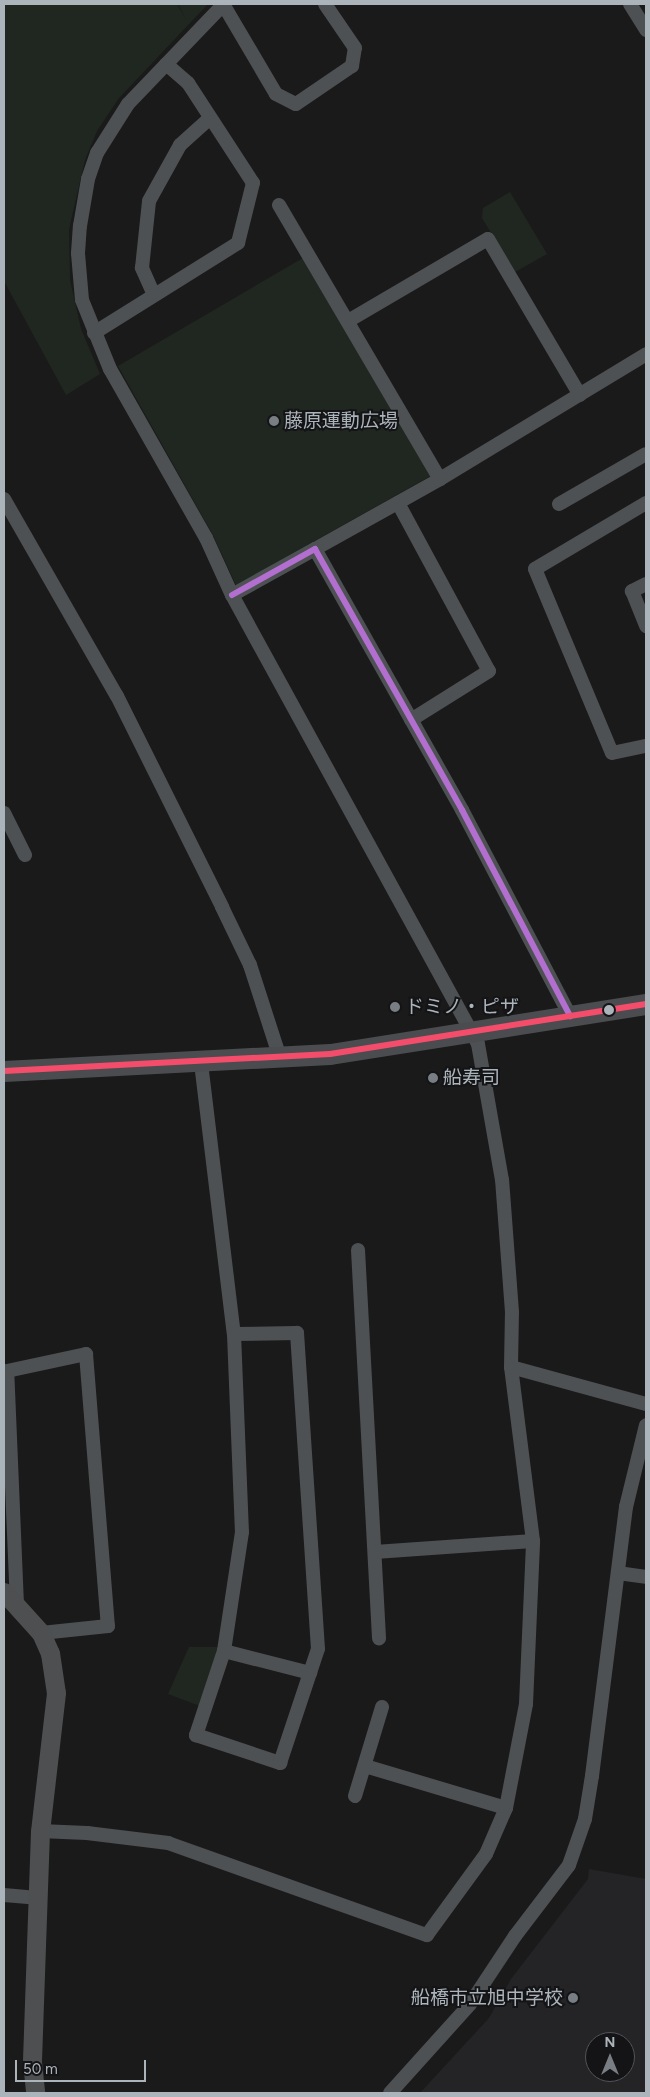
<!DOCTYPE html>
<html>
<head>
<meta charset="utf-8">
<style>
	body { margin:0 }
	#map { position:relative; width:650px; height:2097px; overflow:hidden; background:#1a1a1a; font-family:Figtree,"Noto Sans JP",sans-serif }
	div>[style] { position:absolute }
	.built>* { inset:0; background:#242426 }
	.green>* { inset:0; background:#202720 }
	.street>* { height:14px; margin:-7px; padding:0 7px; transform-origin:7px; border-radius:7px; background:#4e5153 }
	.secondary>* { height:19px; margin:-9.5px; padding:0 9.5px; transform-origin:9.5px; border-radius:9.5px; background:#4d4f51 }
	.primary>* { height:21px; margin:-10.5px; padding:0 10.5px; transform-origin:10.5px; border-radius:10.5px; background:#4b4c4f }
	.bus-1>* { height:6px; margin:-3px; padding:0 3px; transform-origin:3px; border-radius:3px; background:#b36fd0 }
	.bus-2>* { height:6px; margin:-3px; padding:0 3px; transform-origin:3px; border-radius:3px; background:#f44d6c }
	.dots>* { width:14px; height:14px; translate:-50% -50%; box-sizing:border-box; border:2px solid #141416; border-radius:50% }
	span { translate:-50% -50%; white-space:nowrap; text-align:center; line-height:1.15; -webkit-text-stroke:4px #141416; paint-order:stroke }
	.poi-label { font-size:19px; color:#abb4bb }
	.left { translate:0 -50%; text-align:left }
	.right { translate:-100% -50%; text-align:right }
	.frame { position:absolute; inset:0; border:5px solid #abb4bb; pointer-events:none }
	.north { position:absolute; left:585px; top:2032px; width:50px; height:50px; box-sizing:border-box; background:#141416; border:1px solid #505458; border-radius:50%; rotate:0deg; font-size:14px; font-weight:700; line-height:20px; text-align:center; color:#abb4bb }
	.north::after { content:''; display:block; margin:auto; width:18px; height:22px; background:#787e83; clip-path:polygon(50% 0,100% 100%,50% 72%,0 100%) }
	.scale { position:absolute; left:15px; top:2060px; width:131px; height:22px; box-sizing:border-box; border:2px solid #abb4bb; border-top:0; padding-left:6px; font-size:15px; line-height:18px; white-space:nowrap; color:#abb4bb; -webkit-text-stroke:4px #141416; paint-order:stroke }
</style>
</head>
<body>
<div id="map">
	<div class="built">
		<i style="clip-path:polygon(evenodd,589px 1869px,646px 1879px,646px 2093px,420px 2093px,489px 2018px,511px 1979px,588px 1879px,589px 1869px,595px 2042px,625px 2042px,625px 2072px,595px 2072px,595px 2042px)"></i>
	</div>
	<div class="green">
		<i style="clip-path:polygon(4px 4px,177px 4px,187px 21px,178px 4px,208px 4px,119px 98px,97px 131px,85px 160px,69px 229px,70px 280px,81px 329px,100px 374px,66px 395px,4px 281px)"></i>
		<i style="clip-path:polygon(510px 192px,547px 254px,515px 272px,482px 218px,483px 208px)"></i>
		<i style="clip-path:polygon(303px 258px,432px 475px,236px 585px,214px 537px,118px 366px)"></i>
		<i style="clip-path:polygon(189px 1647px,220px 1647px,200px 1706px,168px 1694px)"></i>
	</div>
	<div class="street">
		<i style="left:223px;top:4px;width:104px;rotate:59.5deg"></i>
		<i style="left:276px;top:94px;width:22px;rotate:27deg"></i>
		<i style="left:296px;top:104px;width:68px;rotate:-34.2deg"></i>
		<i style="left:352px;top:66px;width:18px;rotate:-81deg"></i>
		<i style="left:355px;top:48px;width:53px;rotate:-124.3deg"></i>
		<i style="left:630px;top:4px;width:31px;rotate:58deg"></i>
		<i style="left:279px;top:205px;width:318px;rotate:59.6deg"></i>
		<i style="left:440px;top:479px;width:241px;rotate:-31.2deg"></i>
		<i style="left:154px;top:295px;width:30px;rotate:-114deg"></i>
		<i style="left:142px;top:268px;width:67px;rotate:-84deg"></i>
		<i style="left:149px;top:201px;width:64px;rotate:-61deg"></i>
		<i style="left:180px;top:145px;width:40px;rotate:-42deg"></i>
		<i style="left:348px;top:321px;width:162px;rotate:-30.4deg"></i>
		<i style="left:488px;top:239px;width:181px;rotate:59.5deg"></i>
		<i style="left:94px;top:333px;width:170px;rotate:-32deg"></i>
		<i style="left:238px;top:243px;width:62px;rotate:-76deg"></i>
		<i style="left:253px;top:183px;width:119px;rotate:-123deg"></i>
		<i style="left:188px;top:83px;width:29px;rotate:-139deg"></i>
		<i style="left:4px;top:499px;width:227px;rotate:60.2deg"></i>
		<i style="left:117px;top:696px;width:236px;rotate:63.5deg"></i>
		<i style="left:222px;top:907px;width:64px;rotate:64.2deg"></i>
		<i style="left:250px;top:965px;width:98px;rotate:72.1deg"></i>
		<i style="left:398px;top:503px;width:191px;rotate:61.6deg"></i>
		<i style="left:489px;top:671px;width:92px;rotate:147.9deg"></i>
		<i style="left:646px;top:503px;width:129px;rotate:149.3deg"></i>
		<i style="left:535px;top:569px;width:199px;rotate:67.3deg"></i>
		<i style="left:612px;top:753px;width:35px;rotate:-12deg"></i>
		<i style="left:559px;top:504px;width:100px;rotate:-29.9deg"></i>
		<i style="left:315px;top:549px;width:143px;rotate:-29.2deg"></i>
		<i style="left:646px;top:584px;width:16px;rotate:153deg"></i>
		<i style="left:632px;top:591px;width:38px;rotate:68deg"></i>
		<i style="left:232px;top:595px;width:95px;rotate:-29deg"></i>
		<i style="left:315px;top:549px;width:300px;rotate:60.6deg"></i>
		<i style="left:462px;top:810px;width:233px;rotate:62.3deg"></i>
		<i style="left:4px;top:813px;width:47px;rotate:63.4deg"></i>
		<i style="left:201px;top:1063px;width:273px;rotate:83.1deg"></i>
		<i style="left:234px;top:1334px;width:198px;rotate:87.7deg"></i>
		<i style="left:242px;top:1532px;width:120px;rotate:98.6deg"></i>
		<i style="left:224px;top:1651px;width:89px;rotate:108.4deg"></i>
		<i style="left:196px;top:1735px;width:89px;rotate:18.4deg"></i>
		<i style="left:280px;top:1763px;width:120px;rotate:-71.6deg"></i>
		<i style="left:318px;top:1649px;width:317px;rotate:-93.8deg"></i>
		<i style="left:297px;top:1333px;width:63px;rotate:179.1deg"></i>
		<i style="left:358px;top:1250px;width:389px;rotate:86.9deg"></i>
		<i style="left:511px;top:1367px;width:140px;rotate:15.3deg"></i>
		<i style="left:375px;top:1552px;width:158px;rotate:-4deg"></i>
		<i style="left:618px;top:1573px;width:28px;rotate:8deg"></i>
		<i style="left:17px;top:1605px;width:234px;rotate:-92.4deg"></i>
		<i style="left:7px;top:1371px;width:81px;rotate:-12.1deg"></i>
		<i style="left:86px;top:1354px;width:273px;rotate:85.4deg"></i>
		<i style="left:108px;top:1626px;width:67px;rotate:174deg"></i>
		<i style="left:224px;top:1651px;width:89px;rotate:14.3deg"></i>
		<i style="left:365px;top:1766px;width:147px;rotate:16.6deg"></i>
		<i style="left:355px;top:1796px;width:93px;rotate:-73.1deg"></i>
		<i style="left:40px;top:1831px;width:47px;rotate:2.4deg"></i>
		<i style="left:87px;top:1833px;width:82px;rotate:7deg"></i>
		<i style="left:168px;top:1843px;width:275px;rotate:19.6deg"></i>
		<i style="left:427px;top:1935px;width:100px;rotate:-53.9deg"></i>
		<i style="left:486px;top:1854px;width:50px;rotate:-66.5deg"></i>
		<i style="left:506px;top:1808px;width:106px;rotate:-79.1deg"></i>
		<i style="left:526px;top:1704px;width:163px;rotate:-87.5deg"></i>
		<i style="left:533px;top:1541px;width:175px;rotate:-97.2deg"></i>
		<i style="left:511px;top:1367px;width:55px;rotate:-89deg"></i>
		<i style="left:512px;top:1312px;width:132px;rotate:-94.3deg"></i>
		<i style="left:502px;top:1180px;width:138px;rotate:-100deg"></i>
		<i style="left:478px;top:1044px;width:512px;rotate:-118.72deg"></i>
		<i style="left:232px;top:595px;width:63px;rotate:-114.5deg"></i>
		<i style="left:206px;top:538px;width:194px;rotate:-119.6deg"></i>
		<i style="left:110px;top:369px;width:74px;rotate:-112.1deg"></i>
		<i style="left:82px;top:300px;width:47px;rotate:-94.9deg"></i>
		<i style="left:78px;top:253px;width:27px;rotate:-86deg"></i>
		<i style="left:80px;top:226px;width:48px;rotate:-80.3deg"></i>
		<i style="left:88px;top:179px;width:28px;rotate:-71deg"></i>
		<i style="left:97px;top:153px;width:58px;rotate:-57.7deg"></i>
		<i style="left:128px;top:104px;width:139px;rotate:-46.2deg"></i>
		<i style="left:4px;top:1895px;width:33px;rotate:5deg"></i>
		<i style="left:390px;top:2093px;width:120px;rotate:-48deg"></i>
		<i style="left:470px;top:2004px;width:82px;rotate:-56.5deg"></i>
		<i style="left:515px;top:1936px;width:89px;rotate:-52.7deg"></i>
		<i style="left:569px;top:1865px;width:49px;rotate:-70.8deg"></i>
		<i style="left:585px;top:1819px;width:44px;rotate:-80.8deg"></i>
		<i style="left:592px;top:1776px;width:271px;rotate:-82.8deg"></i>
		<i style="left:626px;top:1507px;width:84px;rotate:-76.3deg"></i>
	</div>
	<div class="secondary">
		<i style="left:4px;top:1592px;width:55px;rotate:47.9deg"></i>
		<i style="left:41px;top:1633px;width:22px;rotate:66deg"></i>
		<i style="left:50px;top:1653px;width:40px;rotate:81.5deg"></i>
		<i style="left:56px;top:1693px;width:139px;rotate:96.6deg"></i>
		<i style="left:40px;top:1831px;width:231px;rotate:92deg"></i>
		<i style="left:32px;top:2062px;width:31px;rotate:84deg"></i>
	</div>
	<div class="primary">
		<i style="left:4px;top:1071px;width:326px;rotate:-3deg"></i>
		<i style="left:330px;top:1054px;width:320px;rotate:-9deg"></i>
	</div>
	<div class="bus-1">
		<i style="left:232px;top:595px;width:95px;rotate:-29deg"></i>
		<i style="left:315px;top:549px;width:300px;rotate:60.6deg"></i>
		<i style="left:462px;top:810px;width:233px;rotate:62.3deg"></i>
	</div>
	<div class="bus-2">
		<i style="left:4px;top:1071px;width:326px;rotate:-3deg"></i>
		<i style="left:330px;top:1054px;width:320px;rotate:-9deg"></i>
	</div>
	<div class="dots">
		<i style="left:274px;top:421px;background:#787e83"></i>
		<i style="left:395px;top:1007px;background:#787e83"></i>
		<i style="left:609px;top:1010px;background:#abb4bb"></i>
		<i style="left:433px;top:1078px;background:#787e83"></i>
		<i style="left:573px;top:1998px;background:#787e83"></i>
	</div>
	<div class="poi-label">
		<span class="left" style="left:284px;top:421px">藤原運動広場</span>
		<span class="left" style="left:405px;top:1007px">ドミノ・ピザ</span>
		<span class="left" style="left:443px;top:1078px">船寿司</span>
		<span class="right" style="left:563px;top:1998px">船橋市立旭中学校</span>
	</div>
	<div class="frame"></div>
	<div class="north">N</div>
	<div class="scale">50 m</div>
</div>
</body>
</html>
